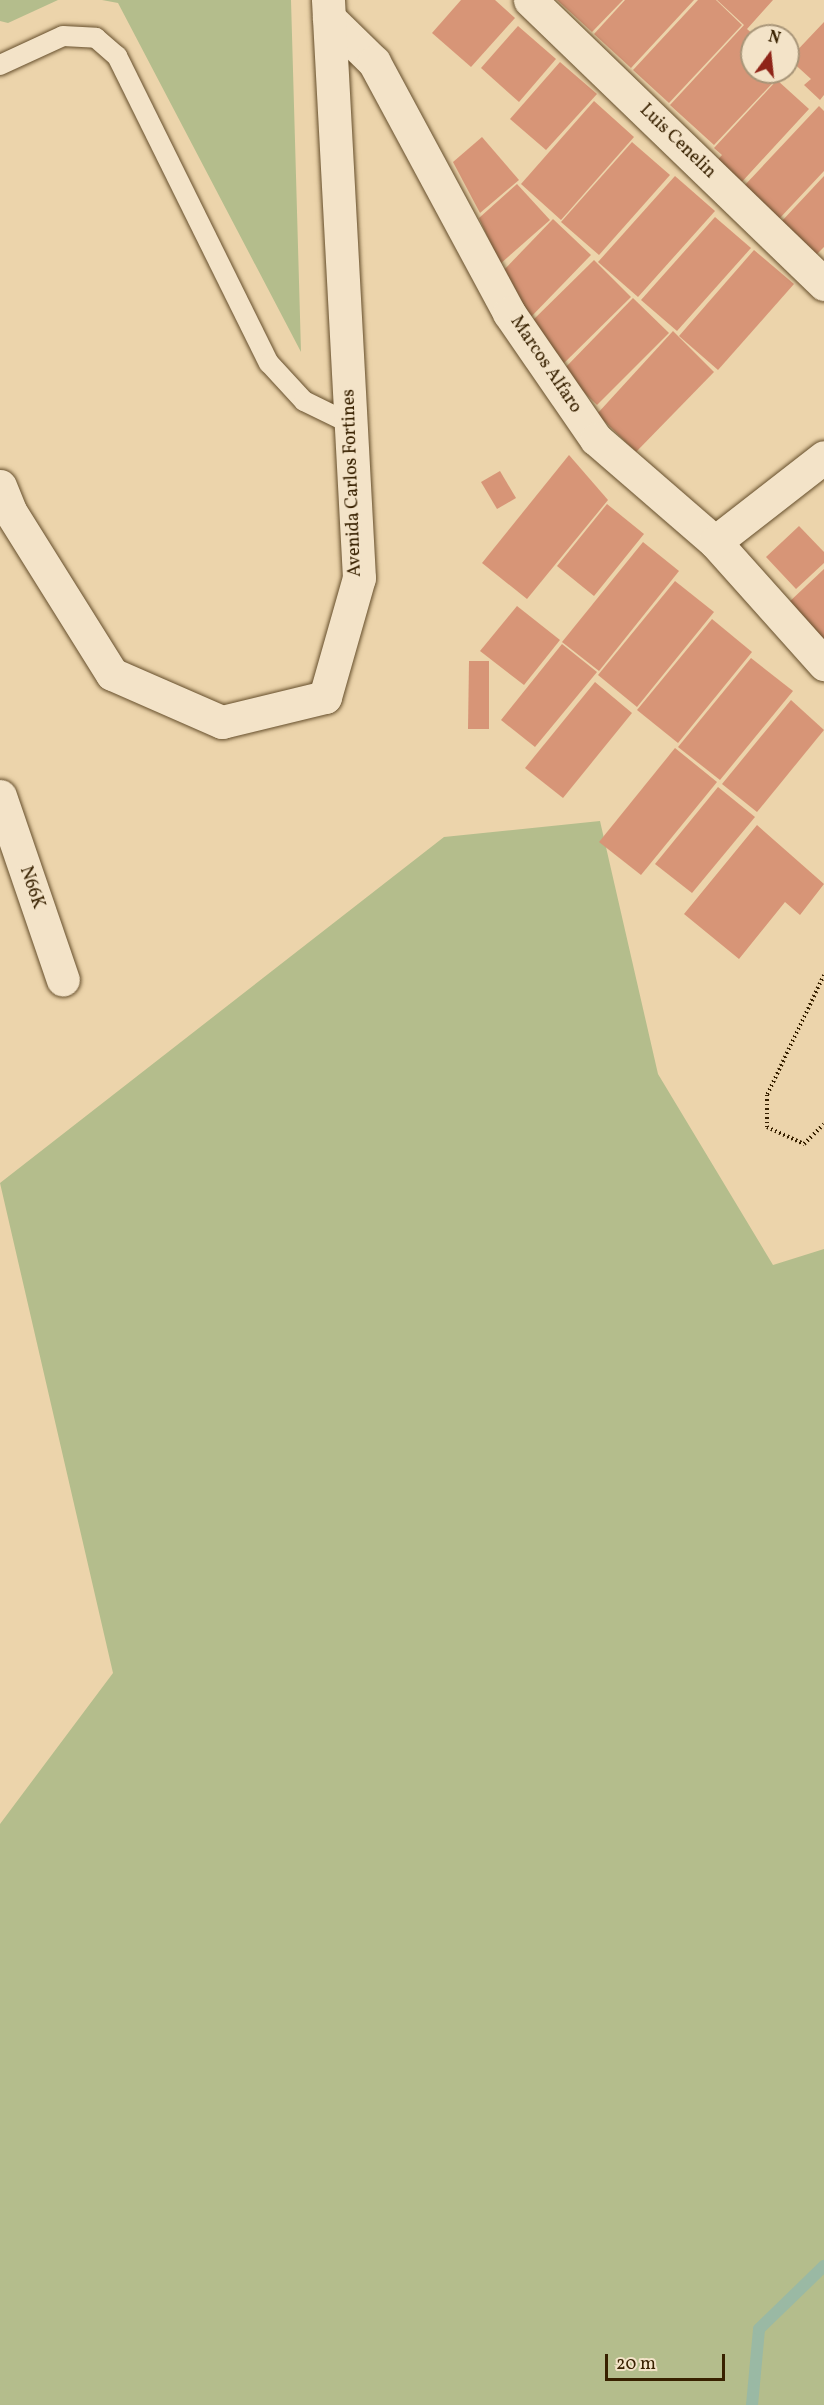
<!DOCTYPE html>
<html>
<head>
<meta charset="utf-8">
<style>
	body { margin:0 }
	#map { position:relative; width:824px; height:2405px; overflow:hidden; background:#ecd4ab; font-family:Vollkorn,serif }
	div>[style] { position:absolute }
	.green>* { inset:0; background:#b4bd8c }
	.stream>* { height:12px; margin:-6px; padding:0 6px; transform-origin:6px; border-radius:6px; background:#9ab9a4 }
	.building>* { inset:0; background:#d79577 }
	.path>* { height:4px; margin-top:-2px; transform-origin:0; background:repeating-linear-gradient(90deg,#382100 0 1.5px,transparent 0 4.5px) }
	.roads { filter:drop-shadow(0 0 2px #654e2b) drop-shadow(0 0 2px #654e2b) }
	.lane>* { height:20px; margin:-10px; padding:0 10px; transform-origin:10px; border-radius:10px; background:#f3e3c8 }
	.street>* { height:33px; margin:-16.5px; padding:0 16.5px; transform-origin:16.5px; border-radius:16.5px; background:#f3e3c8 }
	.secondary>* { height:33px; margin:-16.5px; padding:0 16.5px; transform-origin:16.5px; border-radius:16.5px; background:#f3e3c8 }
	span { translate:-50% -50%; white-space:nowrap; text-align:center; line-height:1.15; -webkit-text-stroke:4.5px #f3e3c8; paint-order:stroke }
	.street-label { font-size:18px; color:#382100 }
	.north { position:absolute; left:740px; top:24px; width:60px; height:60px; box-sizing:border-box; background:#f3e3c8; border:2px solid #a89578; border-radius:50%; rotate:15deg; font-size:16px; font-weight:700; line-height:24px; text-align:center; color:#382100 }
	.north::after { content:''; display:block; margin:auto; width:21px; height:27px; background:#8f2418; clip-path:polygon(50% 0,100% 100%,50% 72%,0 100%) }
	.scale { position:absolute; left:605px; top:2354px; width:120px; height:27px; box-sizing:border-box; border:3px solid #382100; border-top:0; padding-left:8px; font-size:18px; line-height:21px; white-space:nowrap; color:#382100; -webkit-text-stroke:4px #f3e3c8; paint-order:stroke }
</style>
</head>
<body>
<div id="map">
	<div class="green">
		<i style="clip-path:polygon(0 0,58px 0,8px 23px,0 21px)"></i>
		<i style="clip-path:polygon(102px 0,291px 0,301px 352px,118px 3px)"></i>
		<i style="clip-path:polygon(600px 821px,658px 1074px,773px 1265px,824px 1249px,824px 2405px,0 2405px,0 1824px,113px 1673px,0 1183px,444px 837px)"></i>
	</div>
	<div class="stream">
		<i style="left:752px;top:2405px;width:76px;rotate:-84.7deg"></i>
		<i style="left:759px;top:2329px;width:91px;rotate:-44.1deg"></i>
	</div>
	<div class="building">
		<i style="clip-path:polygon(461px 0,495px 0,515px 18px,471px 67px,432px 33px)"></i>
		<i style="clip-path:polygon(557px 0,623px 0,592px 32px)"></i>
		<i style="clip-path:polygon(625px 0,694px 0,631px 68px,594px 34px)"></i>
		<i style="clip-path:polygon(698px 0,716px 0,742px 25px,669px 103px,633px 70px)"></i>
		<i style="clip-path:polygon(717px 0,773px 0,747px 29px,755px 36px,752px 72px,783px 72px,714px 145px,670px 105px,744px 25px)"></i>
		<i style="clip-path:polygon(824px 22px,824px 95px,820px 100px,804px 85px,811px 79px,789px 59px)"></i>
		<i style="clip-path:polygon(518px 26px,556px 59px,519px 102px,481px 68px)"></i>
		<i style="clip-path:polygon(560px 62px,597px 94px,546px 150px,510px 119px)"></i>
		<i style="clip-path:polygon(777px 80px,809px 109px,739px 185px,715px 163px,722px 155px,714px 148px)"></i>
		<i style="clip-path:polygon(594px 101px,634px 137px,561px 220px,521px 184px)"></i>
		<i style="clip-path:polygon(819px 106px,824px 111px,824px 171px,779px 219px,744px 186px)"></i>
		<i style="clip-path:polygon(482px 137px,519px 180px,480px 213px,453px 162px)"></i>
		<i style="clip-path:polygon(632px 142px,670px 175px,599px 255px,561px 222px)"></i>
		<i style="clip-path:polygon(675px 176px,715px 211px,638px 297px,598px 262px)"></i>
		<i style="clip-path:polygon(824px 176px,824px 247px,816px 255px,781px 222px)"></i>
		<i style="clip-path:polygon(517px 184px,550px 220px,500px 264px,479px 218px)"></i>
		<i style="clip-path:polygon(715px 217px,751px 248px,677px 331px,641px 300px)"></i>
		<i style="clip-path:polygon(553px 219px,591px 255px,527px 321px,501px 273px)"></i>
		<i style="clip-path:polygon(754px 250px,794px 284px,718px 370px,679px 336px)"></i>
		<i style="clip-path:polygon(594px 260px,631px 297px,559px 368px,529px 324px)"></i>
		<i style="clip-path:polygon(633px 298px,669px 333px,597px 405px,562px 371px)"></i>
		<i style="clip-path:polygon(673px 331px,714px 372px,636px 452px,597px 414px)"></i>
		<i style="clip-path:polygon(569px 455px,608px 500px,527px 599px,482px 563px)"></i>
		<i style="clip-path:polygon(500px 471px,516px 498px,497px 509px,481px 482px)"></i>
		<i style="clip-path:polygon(607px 504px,644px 534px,594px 596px,557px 566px)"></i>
		<i style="clip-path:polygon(799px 526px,824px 552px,824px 563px,796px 589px,766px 557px)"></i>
		<i style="clip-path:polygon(643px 542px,679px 571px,599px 671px,562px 642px)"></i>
		<i style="clip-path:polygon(824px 569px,824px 643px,787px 604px)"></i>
		<i style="clip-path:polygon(675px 581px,714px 612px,637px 707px,598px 675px)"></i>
		<i style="clip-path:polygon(517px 606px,560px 640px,524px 685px,480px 651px)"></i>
		<i style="clip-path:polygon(712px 619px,752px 652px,678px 743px,637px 710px)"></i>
		<i style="clip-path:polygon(562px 644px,597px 672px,535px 747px,501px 720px)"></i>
		<i style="clip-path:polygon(751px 658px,793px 691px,720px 780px,678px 747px)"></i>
		<i style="clip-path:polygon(469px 661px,489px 661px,489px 729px,468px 729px)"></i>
		<i style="clip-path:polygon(595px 682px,632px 713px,563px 798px,525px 768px)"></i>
		<i style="clip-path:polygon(791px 700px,824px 730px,757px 812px,722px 784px)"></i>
		<i style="clip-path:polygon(675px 748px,717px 782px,641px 875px,599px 842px)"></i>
		<i style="clip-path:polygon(718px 787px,755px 817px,692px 893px,655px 864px)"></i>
		<i style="clip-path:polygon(757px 825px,824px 884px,800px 915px,785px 902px,739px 959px,684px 914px)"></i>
	</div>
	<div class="path">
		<i style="left:824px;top:975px;width:133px;rotate:115.4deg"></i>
		<i style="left:767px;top:1095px;width:32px;rotate:90deg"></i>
		<i style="left:767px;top:1127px;width:41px;rotate:24.7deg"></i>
		<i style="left:804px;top:1144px;width:28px;rotate:-45deg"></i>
	</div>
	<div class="roads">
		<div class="lane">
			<i style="left:0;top:65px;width:69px;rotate:-24.7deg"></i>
			<i style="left:63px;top:36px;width:33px;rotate:3deg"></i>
			<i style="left:96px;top:38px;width:28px;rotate:41deg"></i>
			<i style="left:117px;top:56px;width:343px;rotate:63.7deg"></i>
			<i style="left:269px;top:363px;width:52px;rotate:47.4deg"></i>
			<i style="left:304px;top:401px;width:52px;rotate:26.1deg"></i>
		</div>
		<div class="street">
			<i style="left:530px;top:0;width:409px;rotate:44deg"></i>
			<i style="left:329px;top:18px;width:63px;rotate:44.4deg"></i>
			<i style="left:374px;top:62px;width:285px;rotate:61.7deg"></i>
			<i style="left:509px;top:313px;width:153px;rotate:55.4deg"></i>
			<i style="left:596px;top:439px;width:157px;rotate:40.9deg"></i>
			<i style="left:715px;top:542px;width:164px;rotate:48.2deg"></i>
			<i style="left:715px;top:542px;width:138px;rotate:-37.9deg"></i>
			<i style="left:0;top:796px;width:194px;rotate:71.1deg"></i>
		</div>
		<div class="secondary">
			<i style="left:0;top:486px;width:27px;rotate:68deg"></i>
			<i style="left:10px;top:511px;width:192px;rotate:58deg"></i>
			<i style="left:112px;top:674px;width:120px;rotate:23.6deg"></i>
			<i style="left:222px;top:722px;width:106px;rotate:-13.6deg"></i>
			<i style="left:325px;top:697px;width:124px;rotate:-74.1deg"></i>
			<i style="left:359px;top:578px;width:579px;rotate:-93.07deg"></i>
		</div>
	</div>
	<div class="street-label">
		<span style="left:677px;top:142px;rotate:44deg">Luis Cenelin</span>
		<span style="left:545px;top:365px;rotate:56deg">Marcos Alfaro</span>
		<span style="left:353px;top:483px;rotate:-92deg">Avenida Carlos Fortines</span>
		<span style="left:31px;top:888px;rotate:71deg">N66K</span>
	</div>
	<div class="north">N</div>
	<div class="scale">20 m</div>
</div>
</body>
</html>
